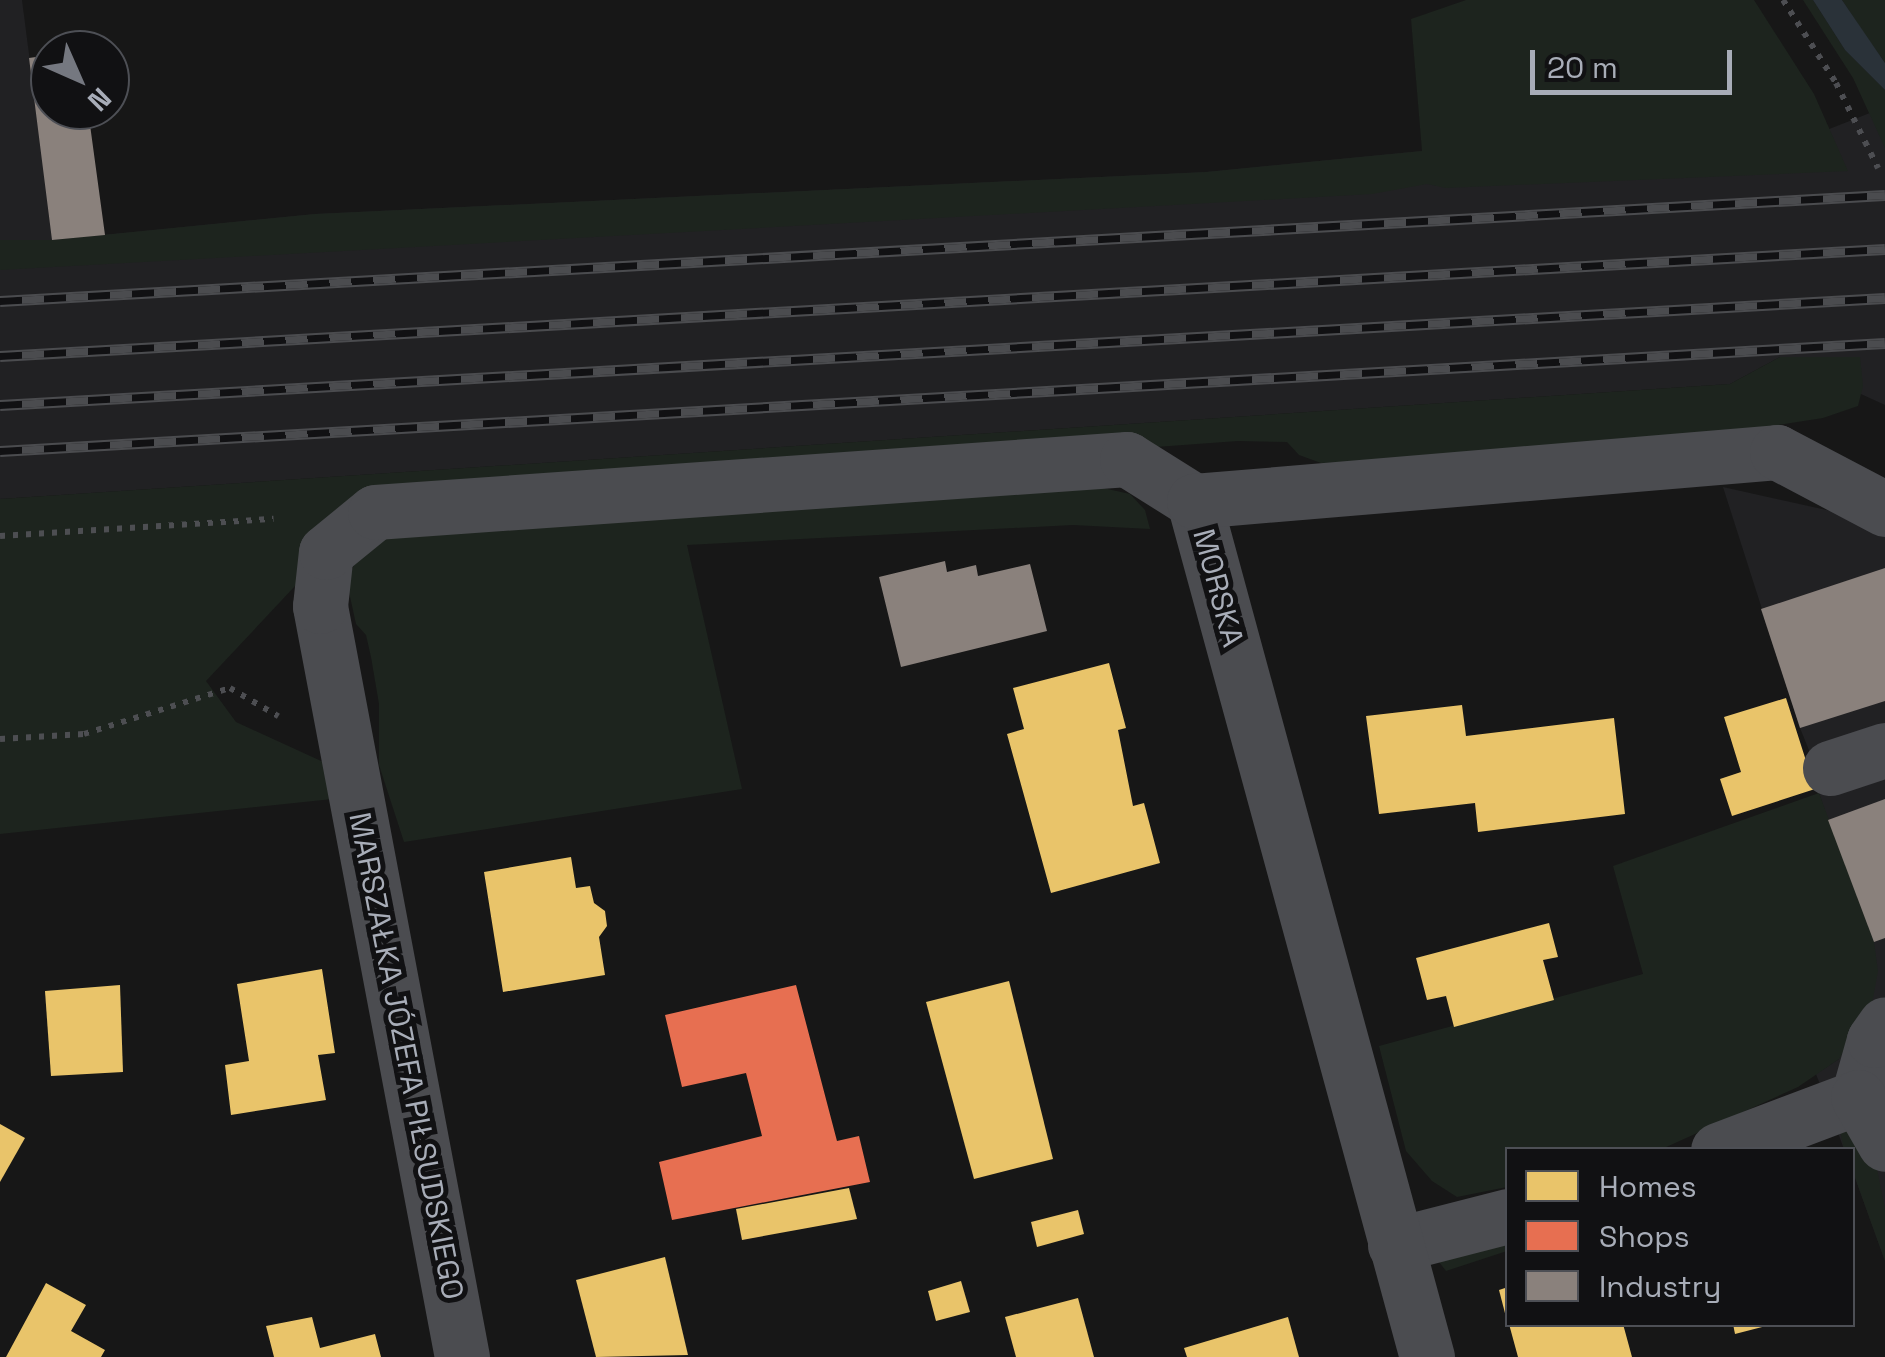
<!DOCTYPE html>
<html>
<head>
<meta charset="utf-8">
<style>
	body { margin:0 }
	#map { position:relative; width:1885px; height:1357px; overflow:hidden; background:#171717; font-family:"Space Grotesk",sans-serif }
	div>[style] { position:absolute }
	.built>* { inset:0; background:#212123 }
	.green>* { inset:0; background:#1d241e }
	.water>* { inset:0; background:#2a3239 }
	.homes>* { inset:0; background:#e9c46a }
	.shops>* { inset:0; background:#e76f51 }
	.industry>* { inset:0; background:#8a817c }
	.path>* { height:6px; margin-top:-3px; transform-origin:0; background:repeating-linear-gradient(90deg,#4d4e52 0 5px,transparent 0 13px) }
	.minor>* { height:55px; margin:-27.5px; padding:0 27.5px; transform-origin:27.5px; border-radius:27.5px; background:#4b4c50 }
	.rail>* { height:11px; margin-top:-5.5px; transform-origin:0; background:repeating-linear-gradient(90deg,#111113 0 22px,#4b4c4f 0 44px); box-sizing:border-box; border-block:2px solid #4b4c4f }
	span { translate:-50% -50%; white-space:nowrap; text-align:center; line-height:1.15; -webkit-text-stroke:10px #111113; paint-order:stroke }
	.street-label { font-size:30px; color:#a8adb8 }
	.legend { position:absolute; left:1505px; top:1147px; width:350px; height:180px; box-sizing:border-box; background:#111113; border:2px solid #4d4f55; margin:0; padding:12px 18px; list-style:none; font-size:30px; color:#a8adb8 }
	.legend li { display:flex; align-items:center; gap:20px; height:50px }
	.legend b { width:50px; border:2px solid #4d4f55 }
	.north { position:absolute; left:30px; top:30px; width:100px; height:100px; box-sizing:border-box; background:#111113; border:2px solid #4d4f55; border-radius:50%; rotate:135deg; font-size:28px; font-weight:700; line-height:40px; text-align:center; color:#a8adb8 }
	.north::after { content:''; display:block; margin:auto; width:35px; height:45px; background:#757880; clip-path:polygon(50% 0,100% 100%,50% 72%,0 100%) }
	.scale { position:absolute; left:1530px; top:50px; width:202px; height:45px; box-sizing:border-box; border:5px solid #a8adb8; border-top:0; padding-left:12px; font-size:30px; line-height:35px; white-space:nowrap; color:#a8adb8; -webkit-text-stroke:8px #111113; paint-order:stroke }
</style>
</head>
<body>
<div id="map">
	<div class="built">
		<i style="clip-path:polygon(0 0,22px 0,53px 240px,315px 214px,1206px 172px,1422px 151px,1776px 150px,1885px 107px,1885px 405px,1780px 357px,1730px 384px,0 499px)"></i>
		<i style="clip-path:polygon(1723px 487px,1885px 523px,1885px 1261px,1853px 1172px,1852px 1150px,1844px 1149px,1816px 1074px,1839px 1059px,1828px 820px,1819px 793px,1825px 790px,1800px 728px)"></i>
	</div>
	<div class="green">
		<i style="clip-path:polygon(1466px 0,1754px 0,1814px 94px,1848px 171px,1446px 188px,1427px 184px,1372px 194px,0 270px,0 240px,52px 240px,315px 214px,1206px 172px,1422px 151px,1411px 19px)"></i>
		<i style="clip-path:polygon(1803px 0,1813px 0,1845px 50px,1885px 90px,1885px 148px,1853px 78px)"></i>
		<i style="clip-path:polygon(1842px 0,1885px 0,1885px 63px,1864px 33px)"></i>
		<i style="clip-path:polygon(1780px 357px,1860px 357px,1863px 386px,1858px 406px,1823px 418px,1733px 432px,1366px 462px,1321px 463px,1299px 455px,1287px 442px,1238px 441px,360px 505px,311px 569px,206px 681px,236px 722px,332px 766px,342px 798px,0 834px,0 499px,1730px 384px)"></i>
		<i style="clip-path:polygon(1103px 488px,1130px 494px,1145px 510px,1150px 529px,1073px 525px,687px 545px,742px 789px,404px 842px,379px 765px,379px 704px,371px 657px,366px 635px,356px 624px,347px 583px,358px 554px,383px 530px)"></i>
		<i style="clip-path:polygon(1819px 793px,1874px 942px,1878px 971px,1872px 1004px,1839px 1059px,1798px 1087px,1662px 1149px,1508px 1150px,1507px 1187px,1457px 1197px,1432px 1181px,1406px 1151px,1379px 1046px,1643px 974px,1613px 866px)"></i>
		<i style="clip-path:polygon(1838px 1121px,1877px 1169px,1885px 1209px,1885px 1261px,1853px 1172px,1852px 1150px,1844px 1149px)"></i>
		<i style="clip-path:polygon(1507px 1241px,1507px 1251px,1446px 1271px,1439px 1262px)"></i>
	</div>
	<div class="water">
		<i style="clip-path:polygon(1813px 0,1842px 0,1885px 63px,1885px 90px,1845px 50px)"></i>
	</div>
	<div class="homes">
		<i style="clip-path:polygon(1109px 663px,1126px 728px,1118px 730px,1133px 806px,1144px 803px,1160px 863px,1051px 893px,1007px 734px,1024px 729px,1013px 688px)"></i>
		<i style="clip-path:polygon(1786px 698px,1815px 789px,1732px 816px,1720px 779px,1741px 772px,1724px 717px)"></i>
		<i style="clip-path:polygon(1462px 705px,1466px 736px,1614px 718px,1625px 814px,1478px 832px,1475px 803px,1379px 814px,1366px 716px)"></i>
		<i style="clip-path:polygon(571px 857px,576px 888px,590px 886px,594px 903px,605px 911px,607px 926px,599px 937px,605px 975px,503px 992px,484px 872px)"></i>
		<i style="clip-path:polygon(1549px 923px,1558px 957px,1543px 960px,1554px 1000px,1454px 1027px,1446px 996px,1427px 1000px,1416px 958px)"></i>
		<i style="clip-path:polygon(322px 969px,335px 1053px,318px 1055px,326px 1100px,231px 1115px,225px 1065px,249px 1061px,237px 984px)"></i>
		<i style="clip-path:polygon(1009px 981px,1053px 1159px,974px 1179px,926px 1002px)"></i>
		<i style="clip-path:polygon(120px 985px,123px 1072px,51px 1076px,45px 991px)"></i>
		<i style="clip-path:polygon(0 1124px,25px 1138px,0 1182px)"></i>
		<i style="clip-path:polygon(849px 1188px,857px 1219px,742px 1240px,736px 1209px)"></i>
		<i style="clip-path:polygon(1078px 1210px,1084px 1234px,1037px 1247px,1031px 1222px)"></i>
		<i style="clip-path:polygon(665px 1257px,688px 1355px,596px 1357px,576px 1280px)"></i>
		<i style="clip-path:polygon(961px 1281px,970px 1312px,936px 1321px,928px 1291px)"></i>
		<i style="clip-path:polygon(46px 1283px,86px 1305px,71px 1331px,105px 1350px,101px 1357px,6px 1357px)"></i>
		<i style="clip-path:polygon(1508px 1287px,1508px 1317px,1506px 1317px,1499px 1290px)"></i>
		<i style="clip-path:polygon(1078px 1298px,1094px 1357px,1016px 1357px,1005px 1317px)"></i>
		<i style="clip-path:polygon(312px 1317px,320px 1348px,375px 1334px,381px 1357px,274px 1357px,266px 1326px)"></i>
		<i style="clip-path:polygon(1288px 1317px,1299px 1357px,1187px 1357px,1184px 1348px)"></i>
		<i style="clip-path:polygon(1509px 1324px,1623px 1324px,1632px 1357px,1518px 1357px)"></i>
		<i style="clip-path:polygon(1733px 1324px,1766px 1324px,1766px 1326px,1735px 1334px)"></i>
	</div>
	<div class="shops">
		<i style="clip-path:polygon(796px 985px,837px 1141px,859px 1136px,870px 1182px,672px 1220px,659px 1162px,762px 1136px,746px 1073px,682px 1087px,665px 1015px)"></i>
	</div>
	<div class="industry">
		<i style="clip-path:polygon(50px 55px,50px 110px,88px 110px,105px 235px,52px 240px,29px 58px)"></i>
		<i style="clip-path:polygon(945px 561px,947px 572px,976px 565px,978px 576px,1030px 564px,1047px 631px,901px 667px,879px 577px)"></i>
		<i style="clip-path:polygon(1885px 568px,1885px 701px,1800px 728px,1761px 609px)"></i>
		<i style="clip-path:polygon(1885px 799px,1885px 938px,1874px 942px,1828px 820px)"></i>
	</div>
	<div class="path">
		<i style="left:1783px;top:0;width:98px;rotate:57.4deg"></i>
		<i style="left:1836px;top:83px;width:95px;rotate:63.7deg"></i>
		<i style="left:0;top:536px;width:274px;rotate:-3.6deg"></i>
		<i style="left:0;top:739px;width:84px;rotate:-3.4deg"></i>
		<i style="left:84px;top:734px;width:153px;rotate:-17.5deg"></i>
		<i style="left:230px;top:688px;width:56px;rotate:30.3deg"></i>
	</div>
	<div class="minor">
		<i style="left:1830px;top:768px;width:58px;rotate:-18.1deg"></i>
		<i style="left:1858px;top:1097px;width:59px;rotate:-74.3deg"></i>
		<i style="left:1874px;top:1040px;width:19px;rotate:-55deg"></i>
		<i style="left:1718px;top:1150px;width:150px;rotate:-20.7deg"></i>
		<i style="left:1858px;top:1097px;width:54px;rotate:60.1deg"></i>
		<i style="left:1395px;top:1245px;width:117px;rotate:-14.4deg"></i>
		<i style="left:462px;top:1357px;width:764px;rotate:-100.71deg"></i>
		<i style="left:320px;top:606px;width:54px;rotate:-83.7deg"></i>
		<i style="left:326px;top:552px;width:63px;rotate:-39.2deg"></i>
		<i style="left:375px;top:512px;width:754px;rotate:-4.03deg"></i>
		<i style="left:1127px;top:459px;width:79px;rotate:32.1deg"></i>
		<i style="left:1427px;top:1357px;width:887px;rotate:-105.23deg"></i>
		<i style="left:1194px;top:501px;width:585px;rotate:-4.8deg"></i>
		<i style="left:1777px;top:452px;width:122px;rotate:27.8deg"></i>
	</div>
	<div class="rail">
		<i style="left:0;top:301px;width:1888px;rotate:-3.22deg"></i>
		<i style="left:0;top:356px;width:1888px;rotate:-3.25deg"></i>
		<i style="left:0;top:405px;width:1888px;rotate:-3.25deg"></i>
		<i style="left:0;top:451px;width:1888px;rotate:-3.28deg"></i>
	</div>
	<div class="street-label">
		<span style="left:1218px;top:588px;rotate:75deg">MORSKA</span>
		<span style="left:406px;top:1056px;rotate:79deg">MARSZAŁKA JÓZEFA PIŁSUDSKIEGO</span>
	</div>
	<ul class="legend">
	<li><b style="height:28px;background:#e9c46a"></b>Homes</li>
	<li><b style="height:28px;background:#e76f51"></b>Shops</li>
	<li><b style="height:28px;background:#8a817c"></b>Industry</li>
	</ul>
	<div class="north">N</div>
	<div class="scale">20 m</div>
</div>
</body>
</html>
